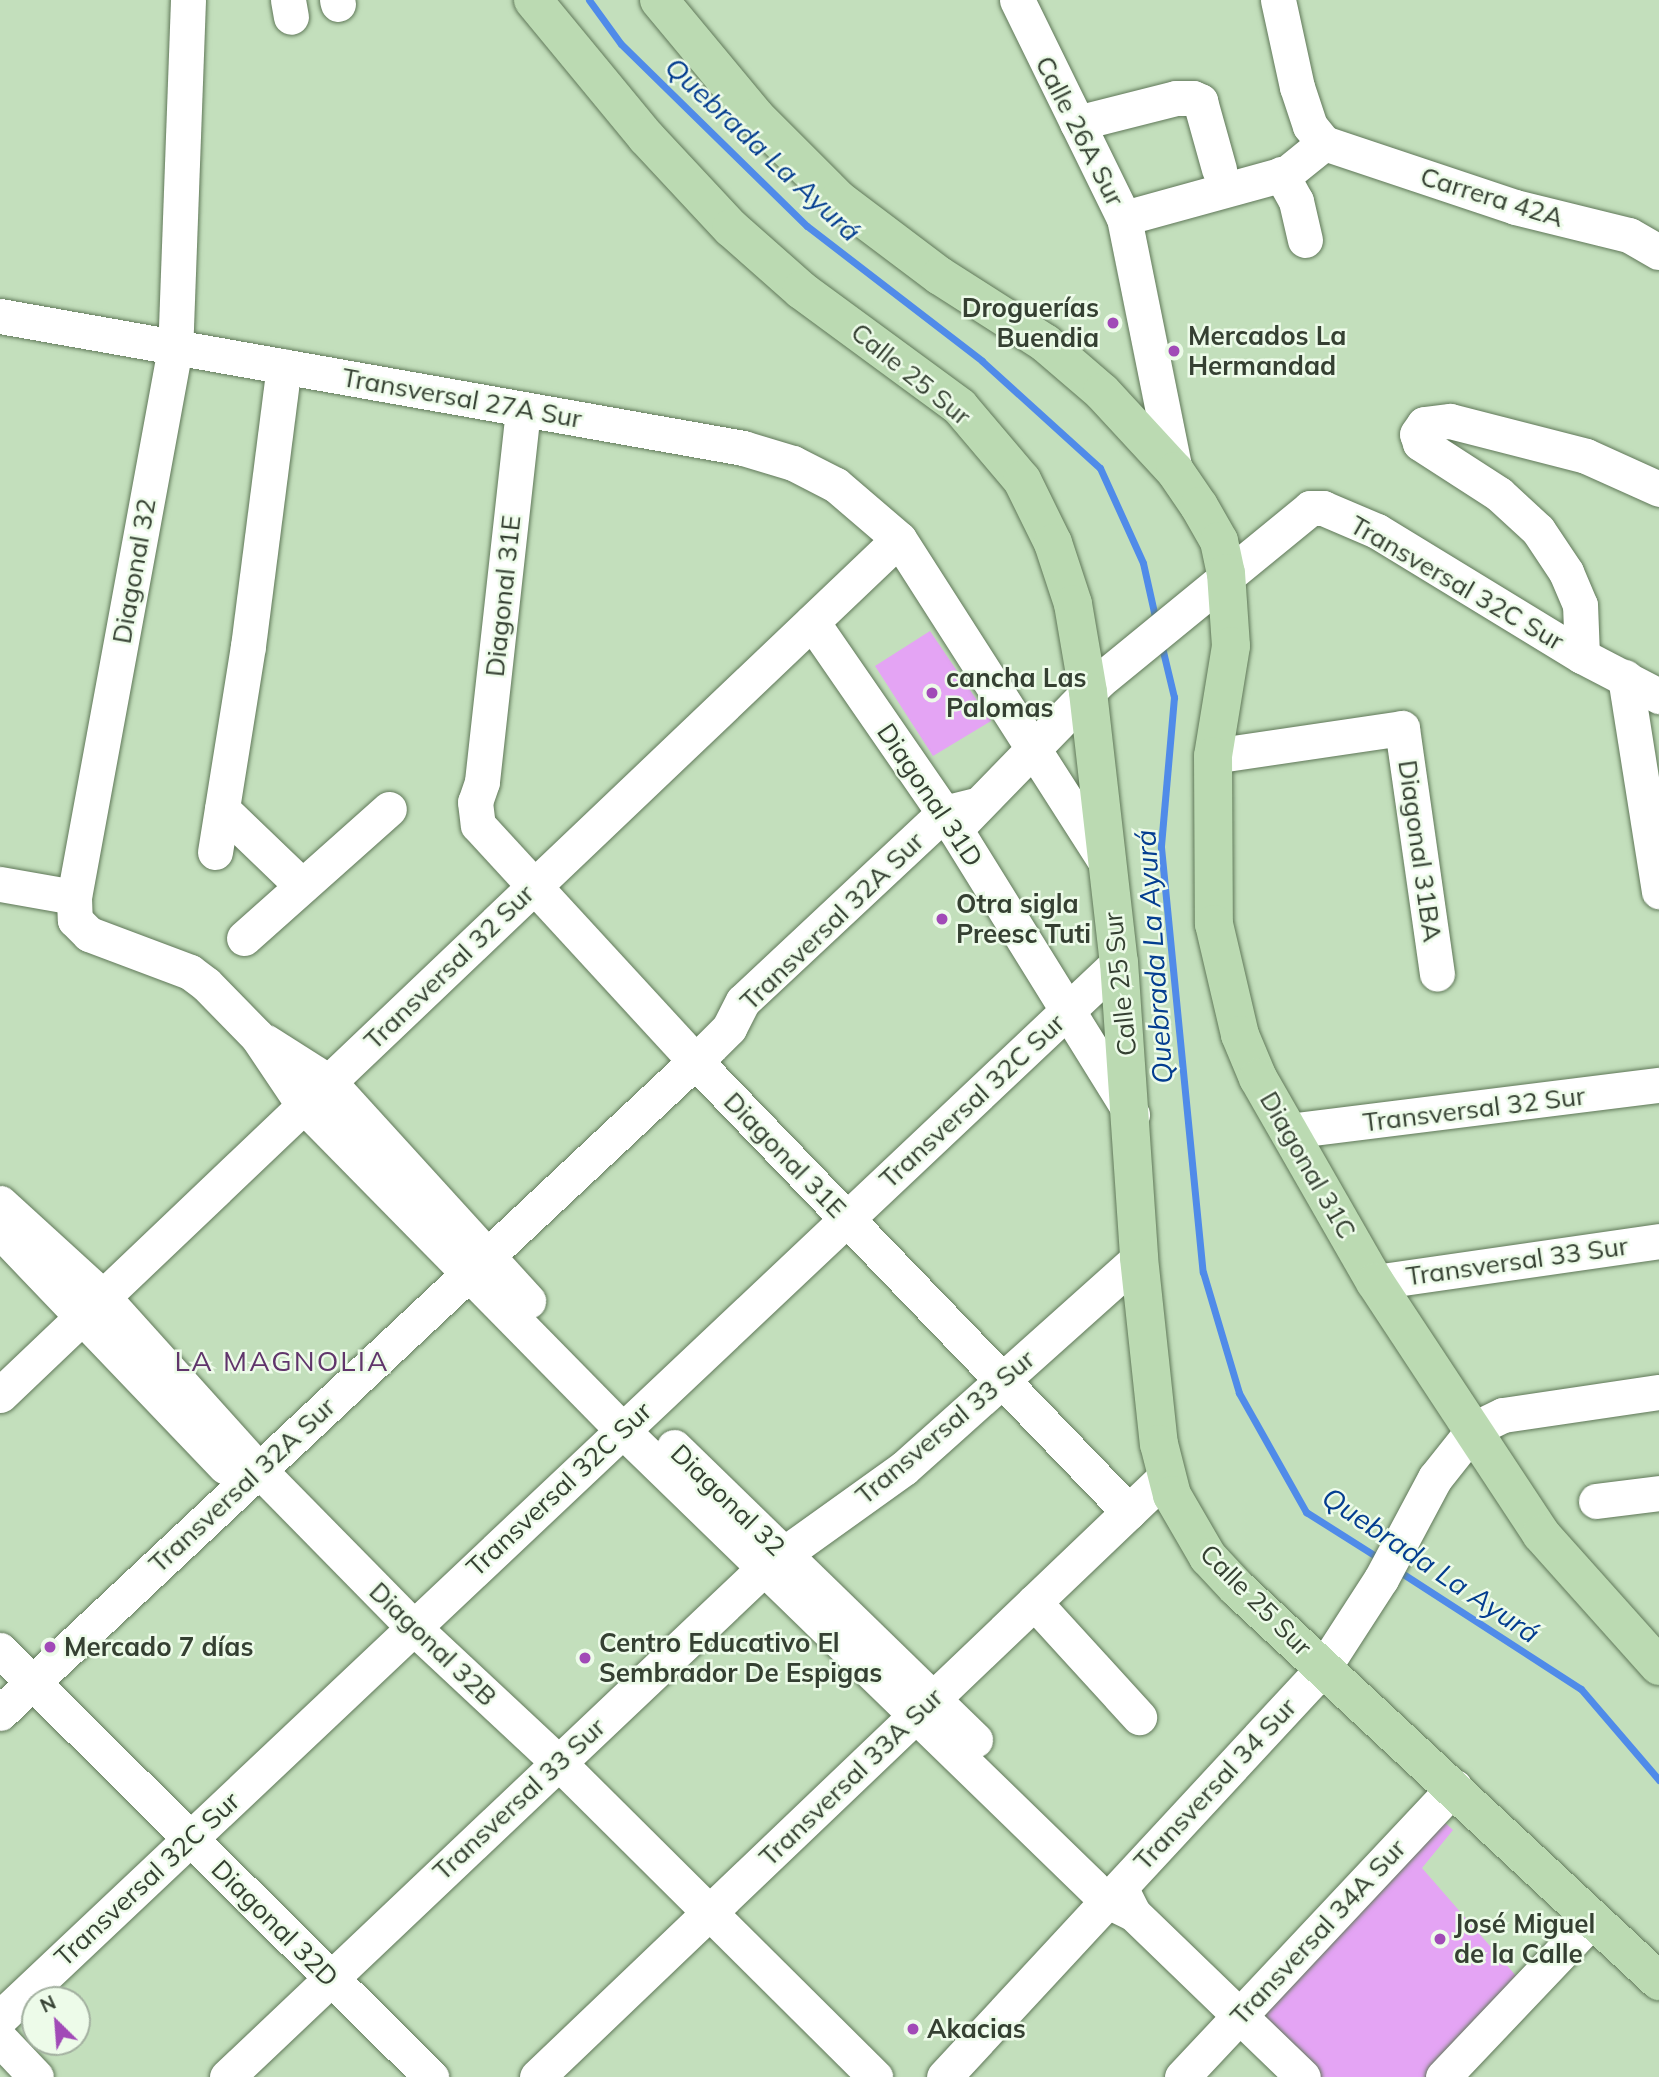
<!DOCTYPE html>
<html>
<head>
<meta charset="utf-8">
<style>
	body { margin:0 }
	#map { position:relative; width:1659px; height:2077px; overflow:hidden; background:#c3dfbc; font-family:Mulish,sans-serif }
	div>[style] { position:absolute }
	.green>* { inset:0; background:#e4a4f4 }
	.stream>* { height:7px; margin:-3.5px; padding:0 3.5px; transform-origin:3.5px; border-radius:3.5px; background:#508be9 }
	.roads { filter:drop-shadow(0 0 2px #607859) drop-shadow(0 0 2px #607859) }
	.minor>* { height:35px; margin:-17.5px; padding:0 17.5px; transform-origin:17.5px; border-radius:17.5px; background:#fff }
	.major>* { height:38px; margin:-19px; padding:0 19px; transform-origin:19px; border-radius:19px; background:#bbdab2 }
	.dots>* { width:19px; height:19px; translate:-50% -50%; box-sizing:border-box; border:4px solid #edfbe9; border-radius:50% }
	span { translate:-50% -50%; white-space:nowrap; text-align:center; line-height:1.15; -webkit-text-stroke:5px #edfbe9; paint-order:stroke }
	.street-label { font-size:26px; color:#354032 }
	.poi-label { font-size:26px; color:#354032; font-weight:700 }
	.right { translate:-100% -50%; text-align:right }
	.left { translate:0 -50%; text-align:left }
	.water-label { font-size:28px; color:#033d90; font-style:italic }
	.neighbourhood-label { font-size:28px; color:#60356b; letter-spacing:2px }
	.north { position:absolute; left:21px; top:1986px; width:70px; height:70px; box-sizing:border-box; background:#edfbe9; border:2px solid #a3b0a0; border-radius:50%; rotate:335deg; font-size:19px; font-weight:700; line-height:28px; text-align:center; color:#354032 }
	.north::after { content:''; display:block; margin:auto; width:24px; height:32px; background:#a14ab7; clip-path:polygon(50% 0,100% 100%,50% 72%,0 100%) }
</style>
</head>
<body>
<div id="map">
	<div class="green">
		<i style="clip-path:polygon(930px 631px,991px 721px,933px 756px,875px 666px)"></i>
		<i style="clip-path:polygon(1440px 1818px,1453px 1830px,1422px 1868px,1524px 1985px,1433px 2077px,1314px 2077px,1253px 2017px)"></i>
	</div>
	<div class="stream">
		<i style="left:589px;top:0;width:54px;rotate:54deg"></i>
		<i style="left:621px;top:44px;width:260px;rotate:44.4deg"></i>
		<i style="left:807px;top:226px;width:221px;rotate:37.6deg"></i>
		<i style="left:982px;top:361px;width:159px;rotate:42.2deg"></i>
		<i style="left:1100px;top:468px;width:104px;rotate:65.6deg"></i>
		<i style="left:1143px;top:563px;width:59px;rotate:77.4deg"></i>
		<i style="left:1161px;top:643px;width:56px;rotate:76.5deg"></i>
		<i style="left:1174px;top:697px;width:151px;rotate:95deg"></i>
		<i style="left:1161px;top:847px;width:427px;rotate:84.4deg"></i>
		<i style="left:1203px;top:1272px;width:126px;rotate:73.4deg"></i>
		<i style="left:1239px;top:1393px;width:137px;rotate:60.6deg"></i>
		<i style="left:1306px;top:1512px;width:90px;rotate:32.3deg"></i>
		<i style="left:1397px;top:1570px;width:219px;rotate:32.9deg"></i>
		<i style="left:1581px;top:1689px;width:120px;rotate:49.4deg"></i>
	</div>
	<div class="roads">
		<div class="minor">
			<i style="left:188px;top:0;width:348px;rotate:92.1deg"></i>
			<i style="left:175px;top:348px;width:558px;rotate:100.42deg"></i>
			<i style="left:74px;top:897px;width:23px;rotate:88deg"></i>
			<i style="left:75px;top:920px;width:20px;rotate:45deg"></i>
			<i style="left:89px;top:934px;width:108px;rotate:20.6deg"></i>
			<i style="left:190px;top:972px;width:20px;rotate:37deg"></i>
			<i style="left:206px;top:984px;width:73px;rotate:45.6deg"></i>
			<i style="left:257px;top:1036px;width:84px;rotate:56.1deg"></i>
			<i style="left:304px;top:1106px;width:454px;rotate:45.5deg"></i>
			<i style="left:622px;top:1430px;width:675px;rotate:44.16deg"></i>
			<i style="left:1106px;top:1900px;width:30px;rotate:26deg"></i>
			<i style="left:288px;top:0;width:17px;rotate:80deg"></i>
			<i style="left:337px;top:0;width:4px;rotate:76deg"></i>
			<i style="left:1017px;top:0;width:243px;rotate:63.9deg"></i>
			<i style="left:1124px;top:218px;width:258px;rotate:78.6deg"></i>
			<i style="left:1278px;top:0;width:89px;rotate:77.7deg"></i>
			<i style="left:1297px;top:87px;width:41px;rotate:71.6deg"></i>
			<i style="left:1310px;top:126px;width:22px;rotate:51deg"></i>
			<i style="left:1077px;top:123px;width:102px;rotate:-14.2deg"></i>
			<i style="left:1176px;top:98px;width:17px"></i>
			<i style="left:1193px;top:98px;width:8px;rotate:23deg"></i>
			<i style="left:1200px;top:101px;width:71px;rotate:74.4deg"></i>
			<i style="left:1324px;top:143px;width:201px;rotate:18.5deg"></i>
			<i style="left:1515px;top:207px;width:117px;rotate:13.8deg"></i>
			<i style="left:1629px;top:235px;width:34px;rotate:30deg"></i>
			<i style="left:1281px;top:174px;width:31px;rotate:61deg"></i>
			<i style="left:1296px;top:201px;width:40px;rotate:77deg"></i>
			<i style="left:1124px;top:218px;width:169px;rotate:-15.4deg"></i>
			<i style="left:1287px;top:173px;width:48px;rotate:-39deg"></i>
			<i style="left:0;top:316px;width:755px;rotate:10.07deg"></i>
			<i style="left:743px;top:448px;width:52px;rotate:16.7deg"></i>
			<i style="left:793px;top:463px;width:48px;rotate:27.1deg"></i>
			<i style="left:836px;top:485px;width:83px;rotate:40.6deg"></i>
			<i style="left:899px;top:539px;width:386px;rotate:57.4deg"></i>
			<i style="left:523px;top:410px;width:374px;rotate:96.3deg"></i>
			<i style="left:482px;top:782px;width:21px;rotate:109deg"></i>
			<i style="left:475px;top:802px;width:23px;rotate:83deg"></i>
			<i style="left:478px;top:825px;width:319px;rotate:47.4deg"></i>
			<i style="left:694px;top:1060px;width:627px;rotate:46.1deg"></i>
			<i style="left:812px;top:622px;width:252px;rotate:55.4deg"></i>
			<i style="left:955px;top:829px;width:336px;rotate:58.2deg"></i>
			<i style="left:1582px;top:656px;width:51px;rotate:-92.2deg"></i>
			<i style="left:1580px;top:605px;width:36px;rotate:-113deg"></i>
			<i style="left:1566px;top:572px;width:50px;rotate:-123.7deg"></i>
			<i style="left:1538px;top:530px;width:53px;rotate:-137.3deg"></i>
			<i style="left:1499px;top:494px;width:94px;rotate:-147.2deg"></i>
			<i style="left:1420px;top:443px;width:9px;rotate:-108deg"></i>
			<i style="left:1417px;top:434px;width:12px;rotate:-55deg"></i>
			<i style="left:1424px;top:424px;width:26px;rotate:-7deg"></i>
			<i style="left:1450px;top:421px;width:140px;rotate:14.4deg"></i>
			<i style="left:1586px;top:456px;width:80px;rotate:24.3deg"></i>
			<i style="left:1625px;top:677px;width:217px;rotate:81deg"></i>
			<i style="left:1213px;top:756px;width:191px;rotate:-8.4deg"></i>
			<i style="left:1402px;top:728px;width:248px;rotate:81.9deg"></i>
			<i style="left:222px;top:809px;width:111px;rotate:43.9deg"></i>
			<i style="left:961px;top:823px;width:198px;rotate:-45.8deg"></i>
			<i style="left:1099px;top:681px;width:273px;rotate:-39.3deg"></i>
			<i style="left:1310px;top:508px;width:13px"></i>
			<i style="left:1323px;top:508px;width:59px;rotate:23.1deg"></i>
			<i style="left:1377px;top:531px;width:240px;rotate:31.4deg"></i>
			<i style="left:1582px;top:656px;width:87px;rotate:27.5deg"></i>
			<i style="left:215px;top:852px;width:209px;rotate:-80.9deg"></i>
			<i style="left:248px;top:646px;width:282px;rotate:-82.7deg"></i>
			<i style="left:0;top:884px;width:75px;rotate:10deg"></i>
			<i style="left:244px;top:938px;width:194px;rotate:-41.7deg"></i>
			<i style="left:266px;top:1042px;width:75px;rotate:32.4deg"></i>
			<i style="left:329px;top:1082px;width:296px;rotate:47.7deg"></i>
			<i style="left:1289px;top:1131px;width:373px;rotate:-7.1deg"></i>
			<i style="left:0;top:1203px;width:139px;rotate:42.4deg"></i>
			<i style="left:103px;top:1297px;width:232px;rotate:48deg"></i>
			<i style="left:258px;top:1469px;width:221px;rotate:45.5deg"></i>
			<i style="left:413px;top:1627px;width:198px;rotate:43deg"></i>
			<i style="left:558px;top:1762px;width:447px;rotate:44.8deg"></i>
			<i style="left:2px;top:1233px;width:323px;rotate:46.3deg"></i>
			<i style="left:1375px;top:1282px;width:287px;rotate:-8.2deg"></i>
			<i style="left:0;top:1395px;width:1241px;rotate:-43.6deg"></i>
			<i style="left:674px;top:1447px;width:420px;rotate:44.2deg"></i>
			<i style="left:1596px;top:1501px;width:64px;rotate:-7.2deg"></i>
			<i style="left:1034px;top:1602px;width:156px;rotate:47.6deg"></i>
			<i style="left:0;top:1650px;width:607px;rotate:44.73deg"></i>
			<i style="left:0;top:1713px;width:971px;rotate:-43.16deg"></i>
			<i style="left:708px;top:1049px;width:30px;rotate:-45deg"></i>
			<i style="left:729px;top:1028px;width:30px;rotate:-63deg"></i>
			<i style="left:743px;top:1001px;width:275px;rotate:-43.1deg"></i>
			<i style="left:944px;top:813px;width:34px;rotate:-14deg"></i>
			<i style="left:1123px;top:1893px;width:22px;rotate:63deg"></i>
			<i style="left:1133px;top:1913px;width:236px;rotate:44deg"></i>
			<i style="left:0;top:2018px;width:1539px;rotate:-43.34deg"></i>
			<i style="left:0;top:2039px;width:52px;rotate:46.5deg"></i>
			<i style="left:227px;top:2077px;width:738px;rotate:-43.46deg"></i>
			<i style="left:763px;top:1569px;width:173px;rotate:-35.6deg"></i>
			<i style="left:904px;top:1468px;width:315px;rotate:-41.8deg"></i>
			<i style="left:537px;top:2077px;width:869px;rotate:-43.69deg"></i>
			<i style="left:944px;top:2077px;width:559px;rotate:-47.17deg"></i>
			<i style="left:1324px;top:1667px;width:105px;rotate:-57.1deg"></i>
			<i style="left:1381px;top:1579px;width:115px;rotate:-61.9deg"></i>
			<i style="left:1435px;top:1478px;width:63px;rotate:-51.5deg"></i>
			<i style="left:1474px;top:1429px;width:32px;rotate:-26deg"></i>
			<i style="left:1503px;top:1415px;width:158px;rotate:-8.4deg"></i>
			<i style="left:1182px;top:2077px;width:398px;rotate:-46.8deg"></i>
			<i style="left:1443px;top:2077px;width:218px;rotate:-46.5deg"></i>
		</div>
		<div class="major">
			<i style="left:533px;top:0;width:178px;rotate:50.5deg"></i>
			<i style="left:646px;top:137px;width:125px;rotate:47deg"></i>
			<i style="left:731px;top:228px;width:94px;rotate:41.5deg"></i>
			<i style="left:801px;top:290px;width:197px;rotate:36.3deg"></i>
			<i style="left:960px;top:407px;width:96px;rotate:49.7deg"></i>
			<i style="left:1022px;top:480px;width:70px;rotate:63.8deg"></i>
			<i style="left:1053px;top:543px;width:64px;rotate:71.8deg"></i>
			<i style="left:1073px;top:604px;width:89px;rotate:80.3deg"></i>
			<i style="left:1088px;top:692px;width:272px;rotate:83.5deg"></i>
			<i style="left:1119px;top:962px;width:297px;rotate:86.1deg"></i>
			<i style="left:1139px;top:1258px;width:187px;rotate:83.9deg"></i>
			<i style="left:1159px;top:1444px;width:53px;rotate:75.7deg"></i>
			<i style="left:1172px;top:1495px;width:72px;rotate:59.9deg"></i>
			<i style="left:1208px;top:1557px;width:42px;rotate:46.9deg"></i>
			<i style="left:1237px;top:1588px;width:577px;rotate:42.96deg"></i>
			<i style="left:659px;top:0;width:152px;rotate:50.3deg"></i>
			<i style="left:756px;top:117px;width:117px;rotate:45deg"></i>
			<i style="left:839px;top:200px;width:126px;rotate:37deg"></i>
			<i style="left:940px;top:276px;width:125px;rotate:32.5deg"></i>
			<i style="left:1045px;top:343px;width:75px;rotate:40.7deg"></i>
			<i style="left:1102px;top:392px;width:108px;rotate:47.3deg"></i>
			<i style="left:1175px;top:471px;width:42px;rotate:55.6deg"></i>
			<i style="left:1199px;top:506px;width:40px;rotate:60.3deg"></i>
			<i style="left:1219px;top:541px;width:33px;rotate:78deg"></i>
			<i style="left:1226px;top:573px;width:73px;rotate:86.1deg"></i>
			<i style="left:1231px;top:646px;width:111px;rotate:99.3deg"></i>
			<i style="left:1213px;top:756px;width:168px;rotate:89.7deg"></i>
			<i style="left:1214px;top:924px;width:114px;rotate:76.8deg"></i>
			<i style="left:1240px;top:1035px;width:47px;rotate:67.3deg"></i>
			<i style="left:1258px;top:1078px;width:235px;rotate:60.2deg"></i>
			<i style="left:1375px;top:1282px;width:302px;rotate:56.6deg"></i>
			<i style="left:1541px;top:1534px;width:177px;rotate:48.2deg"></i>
		</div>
	</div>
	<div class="dots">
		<i style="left:1113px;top:323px;background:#a14ab7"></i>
		<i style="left:1174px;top:351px;background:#a14ab7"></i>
		<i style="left:932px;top:693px;background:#a14ab7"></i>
		<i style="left:942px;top:919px;background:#a14ab7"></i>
		<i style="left:50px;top:1647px;background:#a14ab7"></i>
		<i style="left:585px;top:1658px;background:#a14ab7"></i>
		<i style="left:1440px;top:1939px;background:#a14ab7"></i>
		<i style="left:913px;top:2029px;background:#a14ab7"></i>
	</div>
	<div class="street-label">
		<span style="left:1080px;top:131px;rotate:63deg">Calle 26A Sur</span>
		<span style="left:1492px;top:197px;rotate:17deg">Carrera 42A</span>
		<span style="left:911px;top:374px;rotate:39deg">Calle 25 Sur</span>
		<span style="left:462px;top:398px;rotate:10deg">Transversal 27A Sur</span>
		<span style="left:134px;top:571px;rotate:-80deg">Diagonal 32</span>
		<span style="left:1457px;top:583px;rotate:30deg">Transversal 32C Sur</span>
		<span style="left:503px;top:596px;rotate:-84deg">Diagonal 31E</span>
		<span style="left:930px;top:795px;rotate:56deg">Diagonal 31D</span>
		<span style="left:1420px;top:851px;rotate:82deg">Diagonal 31BA</span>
		<span style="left:832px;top:921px;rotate:-44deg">Transversal 32A Sur</span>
		<span style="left:449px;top:967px;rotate:-44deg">Transversal 32 Sur</span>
		<span style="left:1120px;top:984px;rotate:-96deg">Calle 25 Sur</span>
		<span style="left:972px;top:1101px;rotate:-43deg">Transversal 32C Sur</span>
		<span style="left:1474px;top:1109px;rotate:-7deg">Transversal 32 Sur</span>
		<span style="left:785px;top:1155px;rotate:46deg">Diagonal 31E</span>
		<span style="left:1308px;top:1165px;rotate:60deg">Diagonal 31C</span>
		<span style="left:1517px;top:1261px;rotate:-8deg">Transversal 33 Sur</span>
		<span style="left:945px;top:1427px;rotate:-40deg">Transversal 33 Sur</span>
		<span style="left:242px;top:1485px;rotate:-43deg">Transversal 32A Sur</span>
		<span style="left:559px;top:1489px;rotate:-43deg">Transversal 32C Sur</span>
		<span style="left:728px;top:1500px;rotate:44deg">Diagonal 32</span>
		<span style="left:1256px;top:1600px;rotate:45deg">Calle 25 Sur</span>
		<span style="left:433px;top:1644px;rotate:44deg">Diagonal 32B</span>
		<span style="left:851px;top:1777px;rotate:-44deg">Transversal 33A Sur</span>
		<span style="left:1215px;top:1784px;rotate:-47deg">Transversal 34 Sur</span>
		<span style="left:519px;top:1799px;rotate:-43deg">Transversal 33 Sur</span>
		<span style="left:147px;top:1879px;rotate:-43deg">Transversal 32C Sur</span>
		<span style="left:275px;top:1923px;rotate:45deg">Diagonal 32D</span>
		<span style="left:1318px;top:1932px;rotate:-47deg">Transversal 34A Sur</span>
	</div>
	<div class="poi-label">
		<span class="right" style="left:1099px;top:323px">Droguerías<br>Buendia</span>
		<span class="left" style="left:1188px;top:351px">Mercados La<br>Hermandad</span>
		<span class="left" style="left:946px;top:693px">cancha Las<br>Palomas</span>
		<span class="left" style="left:956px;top:919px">Otra sigla<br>Preesc Tuti</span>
		<span class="left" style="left:599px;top:1658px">Centro Educativo El<br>Sembrador De Espigas</span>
		<span class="left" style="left:64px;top:1647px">Mercado 7 días</span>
		<span class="left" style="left:1454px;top:1939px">José Miguel<br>de la Calle</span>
		<span class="left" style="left:927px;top:2029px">Akacias</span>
	</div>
	<div class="water-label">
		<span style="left:763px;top:149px;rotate:43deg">Quebrada La Ayurá</span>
		<span style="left:1154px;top:957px;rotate:-94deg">Quebrada La Ayurá</span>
		<span style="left:1431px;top:1565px;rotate:34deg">Quebrada La Ayurá</span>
	</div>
	<div class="neighbourhood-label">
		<span style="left:282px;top:1361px">LA MAGNOLIA</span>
	</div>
	<div class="north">N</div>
</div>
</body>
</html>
